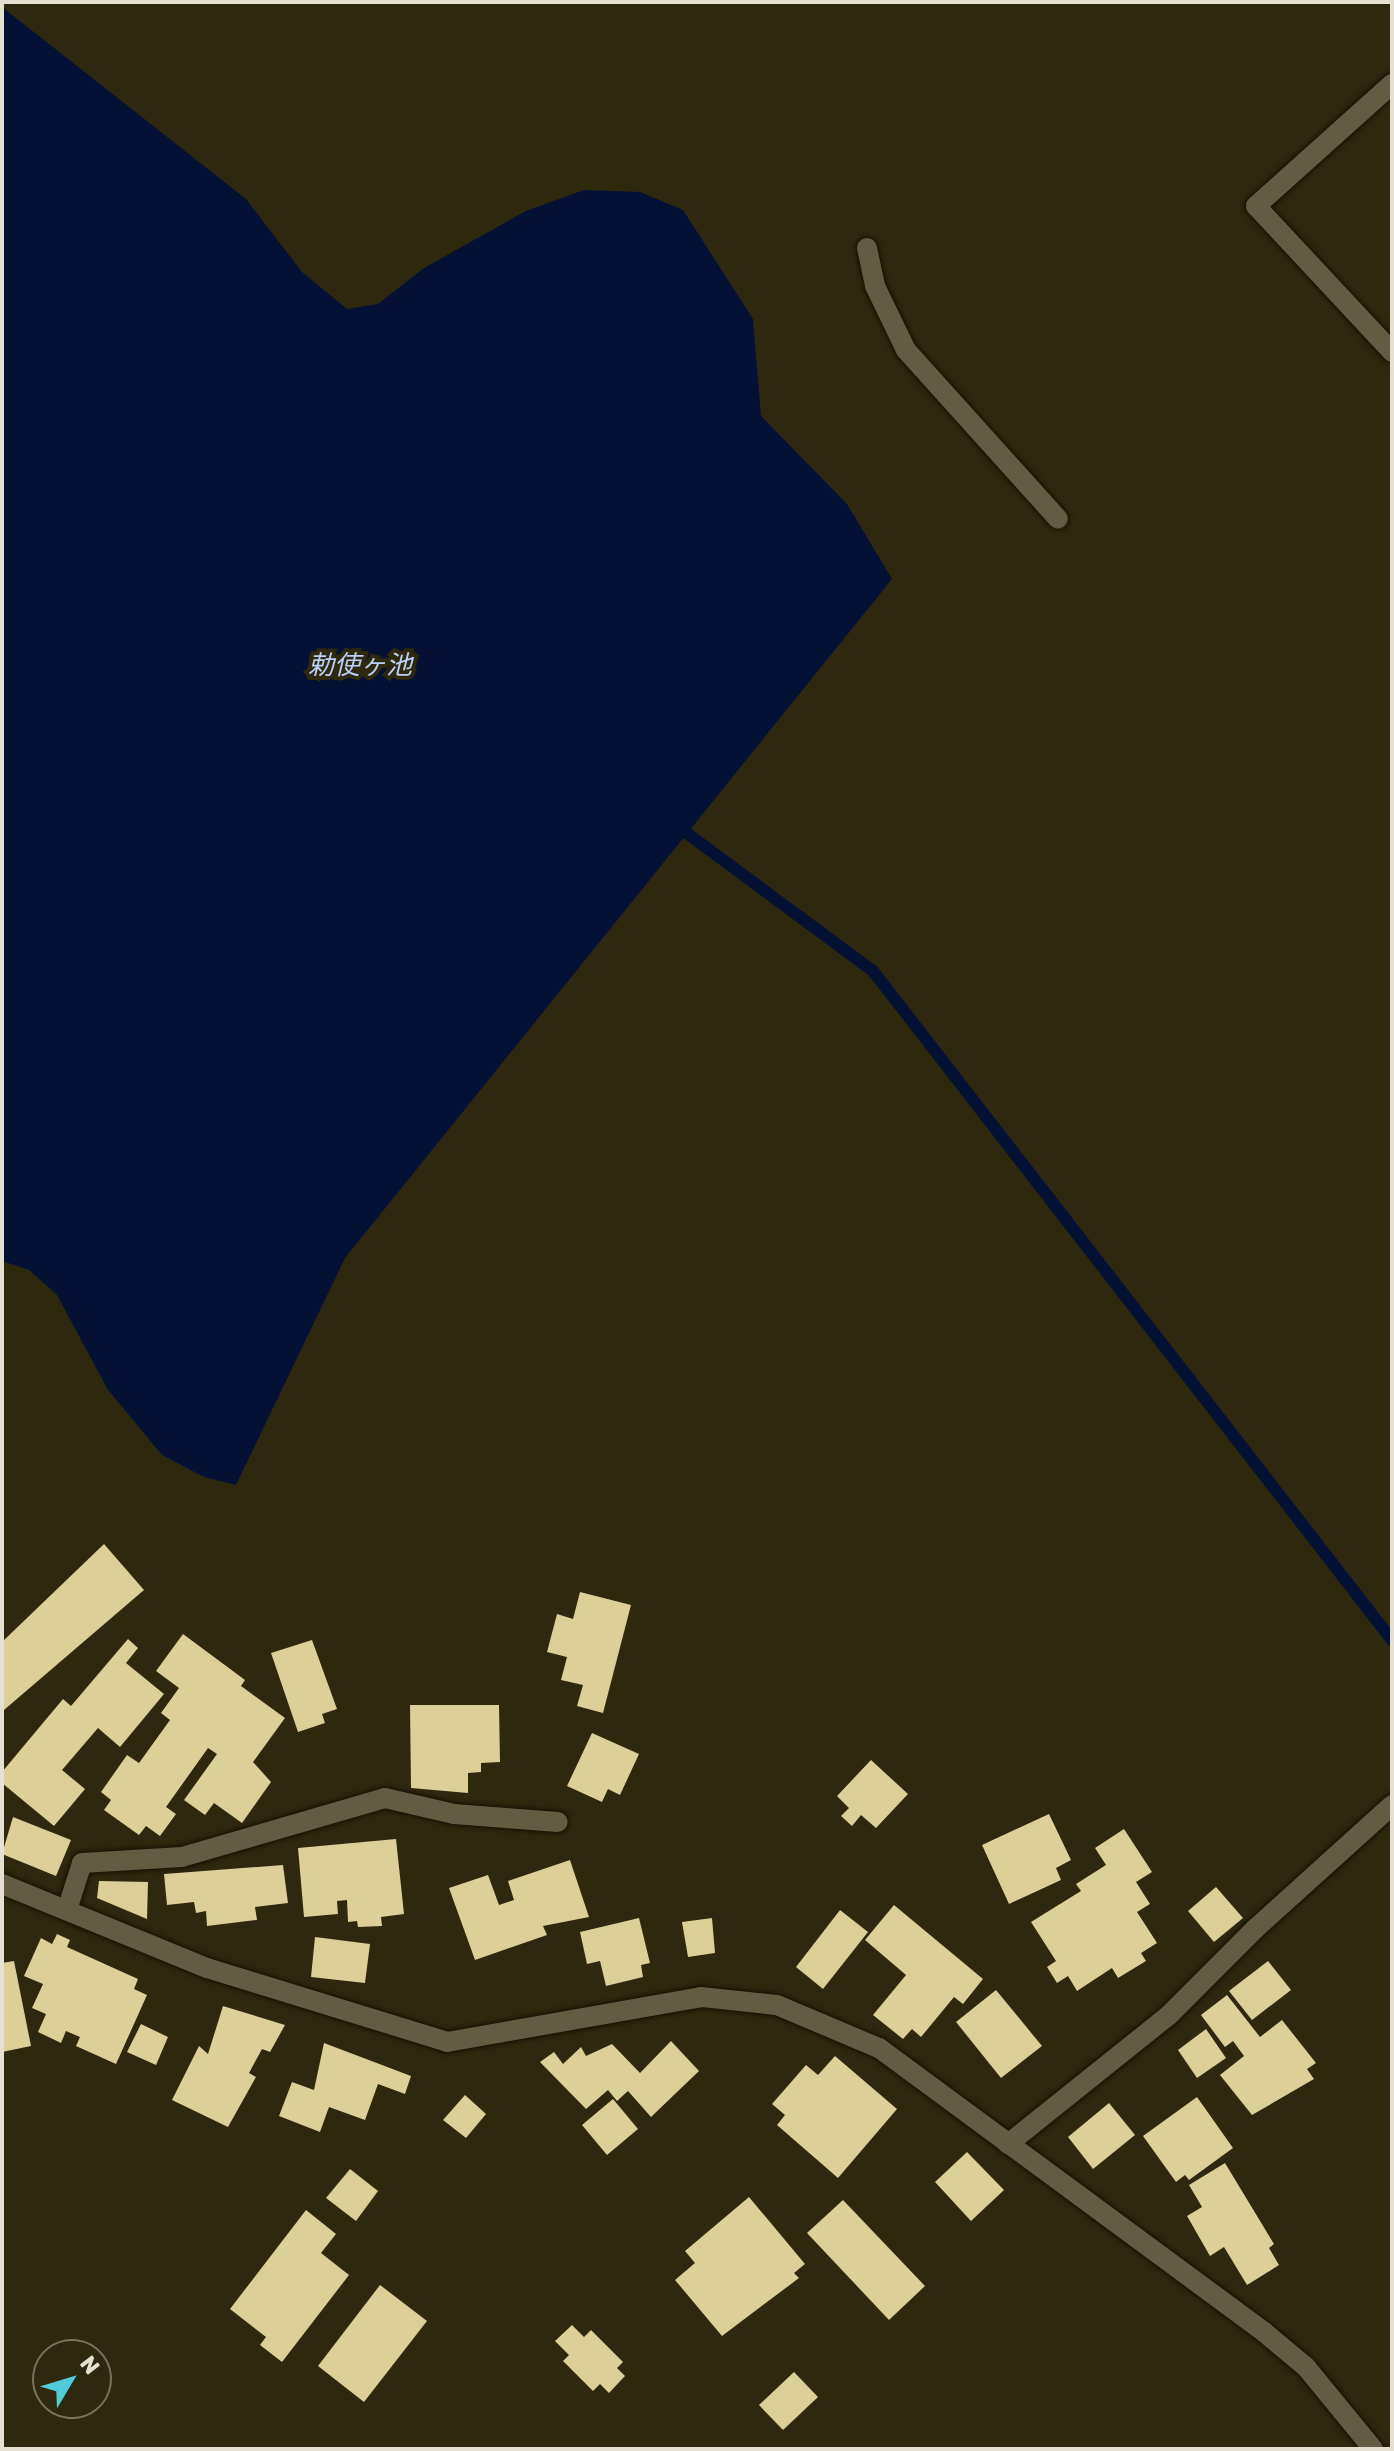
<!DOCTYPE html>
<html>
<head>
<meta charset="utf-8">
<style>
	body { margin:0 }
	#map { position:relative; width:1394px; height:2451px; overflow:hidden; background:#2e280f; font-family:Rubik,"Noto Sans JP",sans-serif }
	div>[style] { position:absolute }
	.water>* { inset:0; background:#041135 }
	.stream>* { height:12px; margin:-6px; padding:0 6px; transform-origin:6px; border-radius:6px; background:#041135 }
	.building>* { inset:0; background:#dccf98 }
	.roads { filter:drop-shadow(0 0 2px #161000) drop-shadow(0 0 2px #161000) }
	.service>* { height:20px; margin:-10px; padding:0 10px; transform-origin:10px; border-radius:10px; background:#635c42 }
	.minor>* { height:20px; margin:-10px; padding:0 10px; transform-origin:10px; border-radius:10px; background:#635c42 }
	.tertiary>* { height:20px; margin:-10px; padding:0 10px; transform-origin:10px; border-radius:10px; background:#635c42 }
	span { translate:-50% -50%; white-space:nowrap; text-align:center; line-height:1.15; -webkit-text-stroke:8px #2e280f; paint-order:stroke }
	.water-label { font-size:26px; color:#bbd0f9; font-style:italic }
	.frame { position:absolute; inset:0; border:4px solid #e4e1d2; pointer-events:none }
	.north { position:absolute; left:32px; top:2339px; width:80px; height:80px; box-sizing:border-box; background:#2e280f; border:2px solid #77725d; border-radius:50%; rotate:52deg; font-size:22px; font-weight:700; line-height:32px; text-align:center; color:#e4e1d2 }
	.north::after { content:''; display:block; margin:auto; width:28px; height:36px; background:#52cbd8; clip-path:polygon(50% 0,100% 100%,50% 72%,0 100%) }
</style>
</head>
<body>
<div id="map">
	<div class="water">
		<i style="clip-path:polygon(2px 7px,246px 199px,302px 272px,347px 309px,378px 304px,424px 268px,526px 211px,584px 190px,640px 192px,683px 210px,753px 319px,761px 416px,847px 504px,892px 579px,345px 1258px,236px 1485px,204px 1477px,162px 1455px,108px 1390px,57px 1295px,29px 1270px,2px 1261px)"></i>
	</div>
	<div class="stream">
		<i style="left:673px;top:823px;width:249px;rotate:36.5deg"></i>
		<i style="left:873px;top:971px;width:847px;rotate:52.2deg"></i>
	</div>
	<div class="building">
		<i style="clip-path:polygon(104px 1544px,144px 1590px,4px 1710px,2px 1642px)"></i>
		<i style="clip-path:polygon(580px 1592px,631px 1605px,603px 1713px,577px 1706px,583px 1685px,561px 1680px,567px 1657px,547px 1652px,557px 1614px,573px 1619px)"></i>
		<i style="clip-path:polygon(183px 1634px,245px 1680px,241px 1686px,285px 1718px,253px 1762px,271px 1782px,242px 1823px,214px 1803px,205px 1815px,184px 1800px,217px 1754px,208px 1748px,166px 1807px,176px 1814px,160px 1836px,146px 1826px,139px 1835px,104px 1810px,111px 1800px,101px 1792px,127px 1755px,139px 1763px,170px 1720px,161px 1713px,179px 1688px,156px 1671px)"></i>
		<i style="clip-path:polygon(128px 1639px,138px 1648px,126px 1663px,164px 1694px,120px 1747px,98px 1728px,62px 1770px,85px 1789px,54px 1826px,2px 1783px,2px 1772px,63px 1699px,71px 1706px)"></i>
		<i style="clip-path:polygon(312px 1640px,337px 1709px,322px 1714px,325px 1723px,298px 1732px,271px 1653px)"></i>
		<i style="clip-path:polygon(410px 1705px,499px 1705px,500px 1762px,481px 1763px,481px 1772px,468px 1773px,468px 1793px,411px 1788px)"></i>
		<i style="clip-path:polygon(592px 1733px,639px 1754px,620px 1795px,608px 1789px,602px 1802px,567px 1786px)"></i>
		<i style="clip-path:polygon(871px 1760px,908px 1794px,876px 1828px,861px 1815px,852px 1826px,841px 1816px,849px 1808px,837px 1796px)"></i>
		<i style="clip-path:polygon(1049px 1814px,1071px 1860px,1056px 1868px,1061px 1880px,1009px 1904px,982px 1845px)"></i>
		<i style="clip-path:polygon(13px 1817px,71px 1840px,56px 1876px,2px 1854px)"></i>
		<i style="clip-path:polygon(1124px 1829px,1152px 1872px,1136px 1882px,1150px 1904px,1137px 1912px,1157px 1943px,1141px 1953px,1146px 1961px,1118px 1978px,1112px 1968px,1077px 1991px,1068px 1976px,1057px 1983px,1047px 1967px,1056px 1961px,1031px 1922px,1081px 1891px,1076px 1884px,1106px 1865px,1095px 1848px)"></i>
		<i style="clip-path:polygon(396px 1839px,404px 1914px,381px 1917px,382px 1926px,358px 1927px,357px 1921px,348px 1922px,347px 1900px,337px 1901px,338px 1914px,304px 1917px,298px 1848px)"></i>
		<i style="clip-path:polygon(570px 1860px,589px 1917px,543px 1926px,547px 1935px,475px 1960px,449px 1888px,488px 1875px,499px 1905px,514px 1900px,508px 1881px)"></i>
		<i style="clip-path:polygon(283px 1865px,288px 1903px,255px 1907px,257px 1920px,207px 1926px,206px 1911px,196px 1913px,194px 1902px,167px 1905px,164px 1874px)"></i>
		<i style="clip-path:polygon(99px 1881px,148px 1882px,147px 1919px,97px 1898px)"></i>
		<i style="clip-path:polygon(1216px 1887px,1243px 1918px,1214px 1942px,1188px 1911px)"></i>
		<i style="clip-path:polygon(894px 1905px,983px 1979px,963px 2004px,954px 1997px,921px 2037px,912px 2029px,903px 2039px,873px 2015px,906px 1975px,865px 1940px)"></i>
		<i style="clip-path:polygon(840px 1910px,868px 1932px,823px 1989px,796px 1967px)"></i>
		<i style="clip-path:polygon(639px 1918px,650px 1963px,641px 1965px,643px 1977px,606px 1986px,600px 1961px,587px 1964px,580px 1932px)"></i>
		<i style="clip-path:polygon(712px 1918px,715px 1953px,688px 1957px,682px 1922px)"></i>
		<i style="clip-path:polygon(57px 1934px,70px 1940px,67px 1947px,138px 1979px,134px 1989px,147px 1995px,116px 2064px,76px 2046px,80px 2037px,66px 2031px,61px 2043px,38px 2032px,46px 2014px,32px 2008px,43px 1984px,24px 1976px,41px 1938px,52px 1944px)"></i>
		<i style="clip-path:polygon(315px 1937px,370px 1944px,365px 1983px,311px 1977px)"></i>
		<i style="clip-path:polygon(14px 1961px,31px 2046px,2px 2052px,2px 1963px)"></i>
		<i style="clip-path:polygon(1268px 1961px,1291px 1990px,1252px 2020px,1229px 1991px)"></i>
		<i style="clip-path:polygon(996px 1990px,1042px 2046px,1001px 2078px,956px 2022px)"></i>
		<i style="clip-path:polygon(1227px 1995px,1260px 2037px,1282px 2020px,1316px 2063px,1307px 2069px,1314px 2079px,1252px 2115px,1220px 2075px,1244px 2056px,1233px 2041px,1225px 2047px,1201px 2015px)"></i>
		<i style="clip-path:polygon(223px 2006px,285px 2025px,270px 2052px,262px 2049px,249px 2073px,256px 2077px,228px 2127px,172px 2100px,199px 2046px,208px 2054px)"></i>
		<i style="clip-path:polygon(141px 2024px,168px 2037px,156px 2065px,127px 2052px)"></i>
		<i style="clip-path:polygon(1206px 2029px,1226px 2058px,1197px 2078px,1178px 2050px)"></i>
		<i style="clip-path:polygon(671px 2041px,699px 2071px,651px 2117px,628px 2091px,617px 2101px,608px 2090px,586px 2109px,540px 2062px,554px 2052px,563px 2064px,581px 2047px,586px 2056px,612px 2044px,640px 2073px)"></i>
		<i style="clip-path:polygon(324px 2043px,411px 2076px,405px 2094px,378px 2084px,365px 2120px,329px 2107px,320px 2132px,279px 2116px,292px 2082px,314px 2090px)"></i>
		<i style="clip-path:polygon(835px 2056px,897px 2109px,838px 2178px,777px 2125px,785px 2115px,772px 2104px,806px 2065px,818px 2075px)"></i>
		<i style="clip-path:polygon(465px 2095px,486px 2114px,466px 2138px,443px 2120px)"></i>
		<i style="clip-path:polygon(1197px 2097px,1233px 2148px,1189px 2180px,1185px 2175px,1176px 2182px,1143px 2136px)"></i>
		<i style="clip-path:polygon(613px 2099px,638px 2129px,607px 2155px,582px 2125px)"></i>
		<i style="clip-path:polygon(1109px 2103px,1135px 2135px,1093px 2169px,1068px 2137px)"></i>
		<i style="clip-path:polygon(967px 2152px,1004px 2190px,971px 2221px,935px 2182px)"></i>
		<i style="clip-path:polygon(1225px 2163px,1274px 2244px,1269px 2248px,1279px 2265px,1247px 2285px,1224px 2247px,1210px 2256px,1187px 2216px,1202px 2207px,1189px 2185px)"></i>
		<i style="clip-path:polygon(350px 2169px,378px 2191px,356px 2221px,326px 2198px)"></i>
		<i style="clip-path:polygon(749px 2197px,805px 2264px,794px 2273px,799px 2278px,722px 2336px,675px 2280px,695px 2263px,685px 2251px)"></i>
		<i style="clip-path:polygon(843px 2200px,925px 2286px,889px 2320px,807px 2233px)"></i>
		<i style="clip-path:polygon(306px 2210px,336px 2234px,321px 2253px,349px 2275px,282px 2362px,260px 2345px,266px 2337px,230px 2309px)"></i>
		<i style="clip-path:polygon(380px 2285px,427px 2321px,364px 2402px,318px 2366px)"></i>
		<i style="clip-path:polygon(572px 2325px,584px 2337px,591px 2330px,623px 2362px,617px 2368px,625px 2376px,609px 2393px,600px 2384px,593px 2391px,563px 2361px,569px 2355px,555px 2341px)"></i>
		<i style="clip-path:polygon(794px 2372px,818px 2397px,783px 2430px,759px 2405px)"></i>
	</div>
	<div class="roads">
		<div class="service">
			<i style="left:1256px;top:206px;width:183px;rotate:-41.9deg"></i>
			<i style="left:867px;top:248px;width:39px;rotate:78deg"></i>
			<i style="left:875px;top:286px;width:71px;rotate:64.2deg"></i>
			<i style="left:906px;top:350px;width:227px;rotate:48deg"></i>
			<i style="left:67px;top:1910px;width:49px;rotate:-72.3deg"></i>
			<i style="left:82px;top:1863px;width:100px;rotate:-3.4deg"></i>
			<i style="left:182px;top:1857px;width:211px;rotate:-16.2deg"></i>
			<i style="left:385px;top:1798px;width:71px;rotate:13.1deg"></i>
			<i style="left:454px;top:1814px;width:104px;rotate:4.4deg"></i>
		</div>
		<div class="minor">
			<i style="left:1256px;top:206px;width:200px;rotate:47deg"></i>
			<i style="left:1008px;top:2144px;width:206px;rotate:-38.7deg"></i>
			<i style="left:1169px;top:2015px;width:122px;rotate:-45deg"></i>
			<i style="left:1255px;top:1929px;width:185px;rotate:-42.1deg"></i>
		</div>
		<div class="tertiary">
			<i style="left:2px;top:1884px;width:222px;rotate:22.3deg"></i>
			<i style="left:207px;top:1968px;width:251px;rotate:17.1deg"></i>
			<i style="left:447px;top:2042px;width:258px;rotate:-10deg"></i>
			<i style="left:701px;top:1997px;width:76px;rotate:6deg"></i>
			<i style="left:777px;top:2005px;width:111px;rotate:22.9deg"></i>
			<i style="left:879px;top:2048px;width:478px;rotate:36.4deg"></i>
			<i style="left:1264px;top:2332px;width:55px;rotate:39.8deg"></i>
			<i style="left:1306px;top:2367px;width:106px;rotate:50.7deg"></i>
		</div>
	</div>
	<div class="water-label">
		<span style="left:360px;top:666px">勅使ヶ池</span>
	</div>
	<div class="frame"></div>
	<div class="north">N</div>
</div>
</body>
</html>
